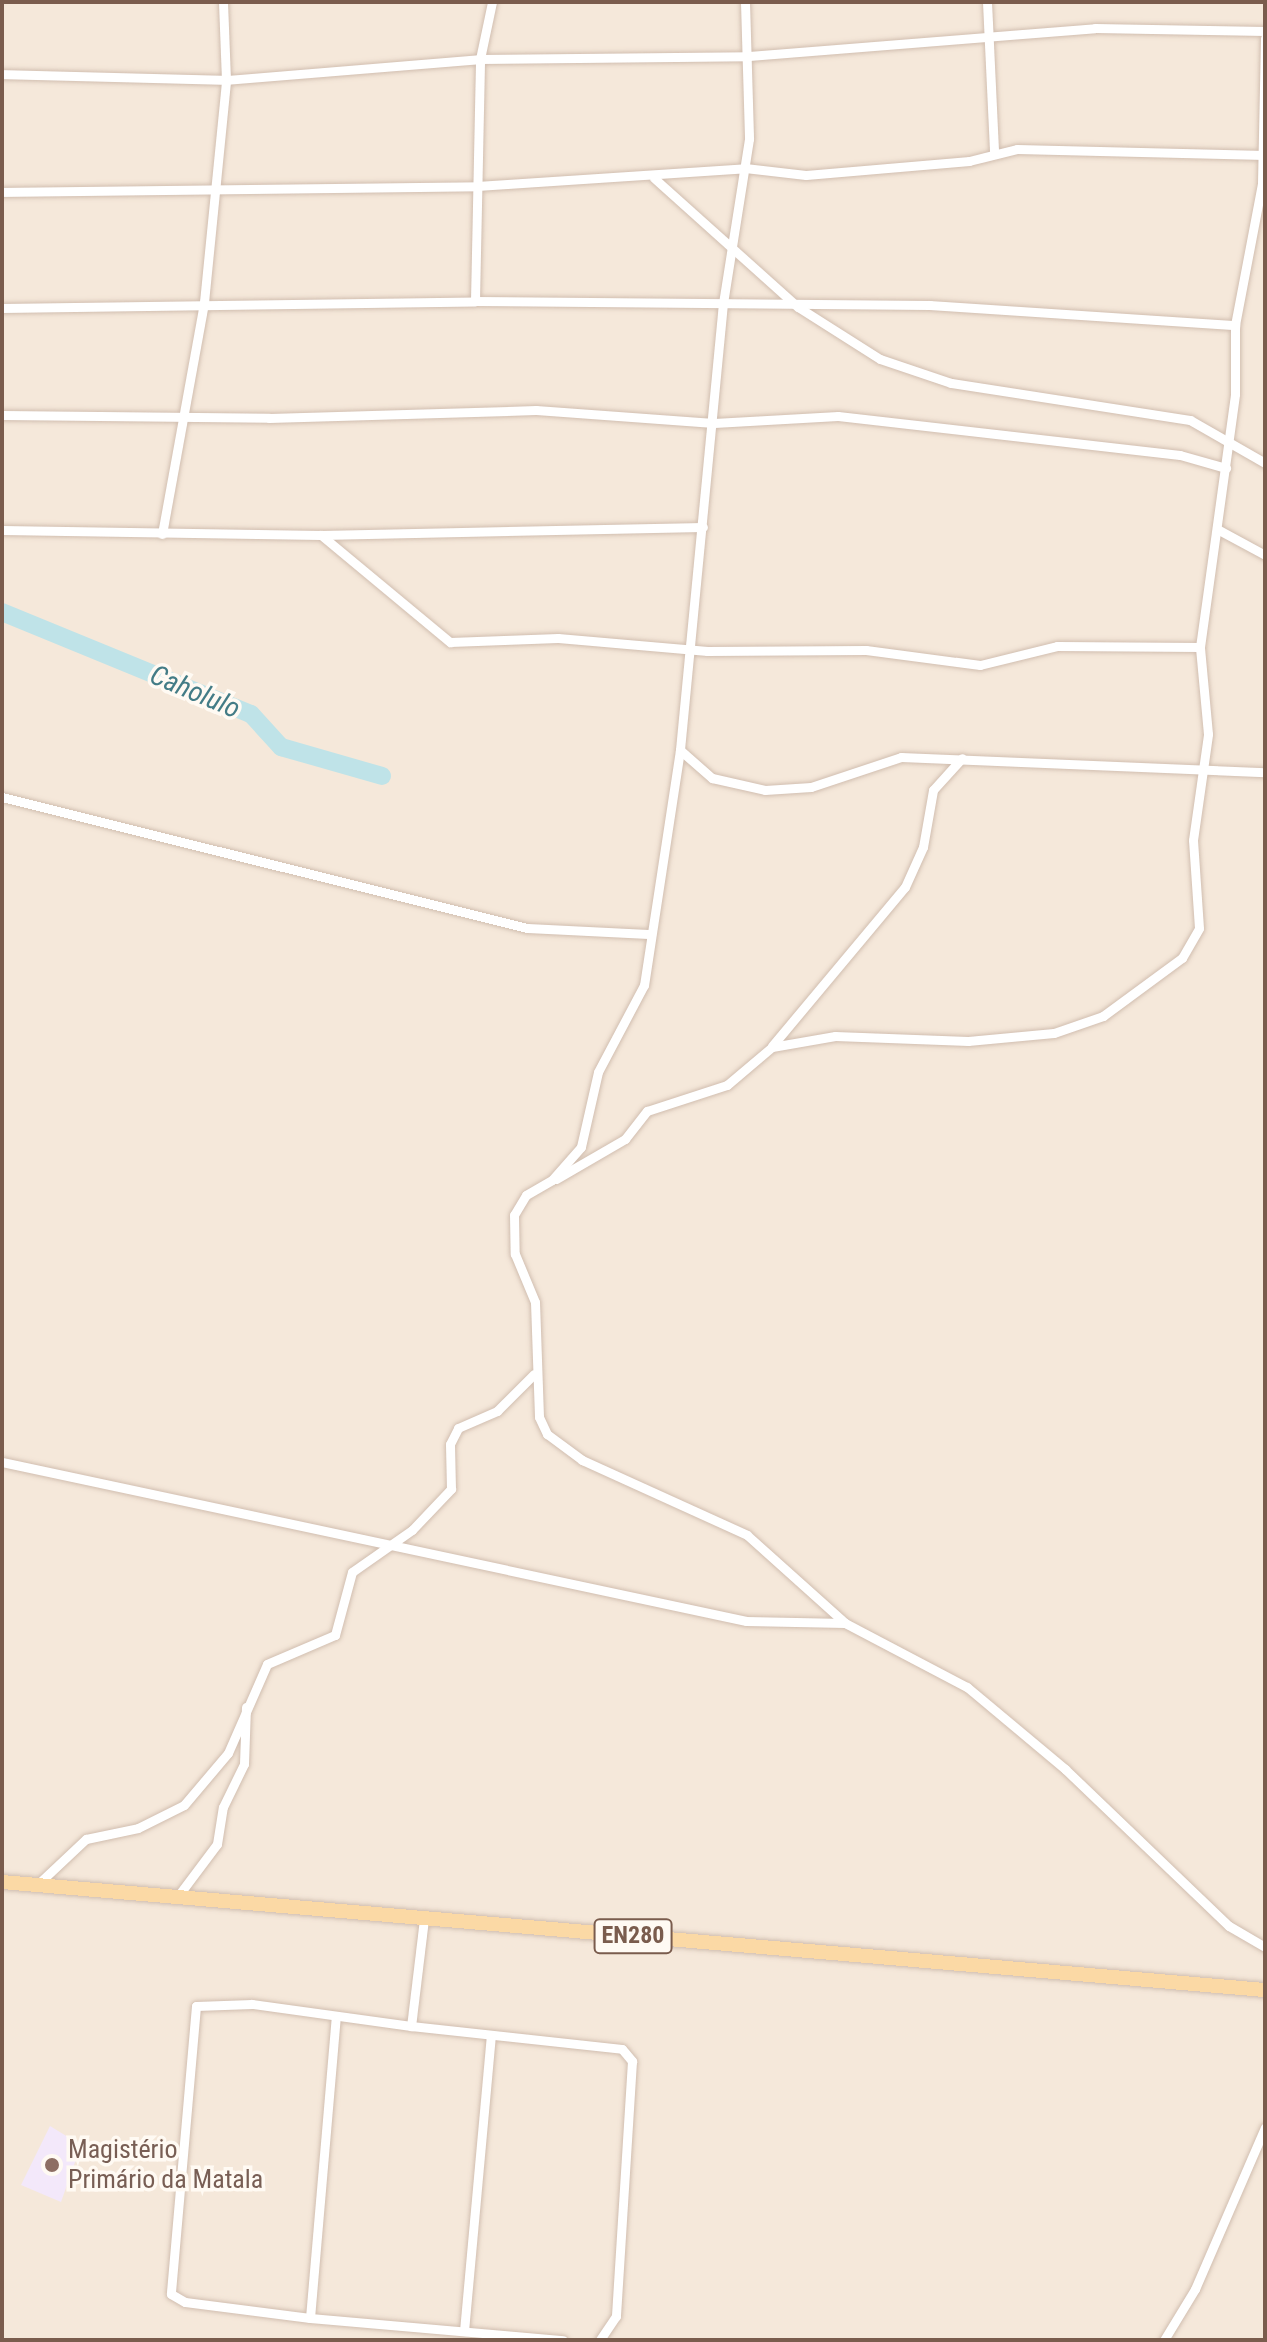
<!DOCTYPE html>
<html>
<head>
<meta charset="utf-8">
<style>
	body { margin:0 }
	#map { position:relative; width:1267px; height:2342px; overflow:hidden; background:#fdf6ec; font-family:"Roboto Condensed",sans-serif }
	div>[style] { position:absolute }
	.residential>* { inset:0; background:#f5e8da }
	.education>* { inset:0; background:#f3e8fa }
	.river>* { height:18px; margin:-9px; padding:0 9px; transform-origin:9px; border-radius:9px; background:#bfe3e8 }
	.roads { filter:drop-shadow(0 0 2px #d1beb0) drop-shadow(0 0 2px #d1beb0) }
	.street>* { height:9px; margin:-4.5px; padding:0 4.5px; transform-origin:4.5px; border-radius:4.5px; background:#fff }
	.primary>* { height:14px; margin:-7px; padding:0 7px; transform-origin:7px; border-radius:7px; background:#fbd9a5 }
	.dots>* { width:22px; height:22px; translate:-50% -50%; box-sizing:border-box; border:4px solid #fffaf3; border-radius:50% }
	span { translate:-50% -50%; white-space:nowrap; text-align:center; line-height:1.15; -webkit-text-stroke:7px #fffaf3; paint-order:stroke }
	.shield-label span { padding:2px 6px; background:#fffaf3; border:2px solid; border-radius:6px; -webkit-text-stroke-width:0 }
	.shield-label { font-size:24px; color:#7a5c4d; font-weight:700 }
	.education-label { font-size:26px; color:#785e54 }
	.left { translate:0 -50%; text-align:left }
	.water-label { font-size:28px; color:#437c86; font-style:italic }
	.frame { position:absolute; inset:0; border:4px solid #7a5c4d; pointer-events:none }
</style>
</head>
<body>
<div id="map">
	<div class="residential">
		<i style="clip-path:polygon(2px 2px,1265px 2px,1265px 2340px,2px 2340px)"></i>
	</div>
	<div class="education">
		<i style="clip-path:polygon(50px 2126px,81px 2145px,61px 2202px,21px 2185px)"></i>
	</div>
	<div class="river">
		<i style="left:2px;top:612px;width:269px;rotate:22.3deg"></i>
		<i style="left:251px;top:714px;width:45px;rotate:47.7deg"></i>
		<i style="left:281px;top:747px;width:105px;rotate:16deg"></i>
	</div>
	<div class="roads">
		<div class="street">
			<i style="left:745px;top:2px;width:137px;rotate:88.3deg"></i>
			<i style="left:749px;top:139px;width:166px;rotate:99deg"></i>
			<i style="left:723px;top:303px;width:449px;rotate:95.5deg"></i>
			<i style="left:680px;top:750px;width:238px;rotate:98.7deg"></i>
			<i style="left:644px;top:985px;width:98px;rotate:117.9deg"></i>
			<i style="left:598px;top:1072px;width:77px;rotate:102.8deg"></i>
			<i style="left:581px;top:1147px;width:44px;rotate:131.3deg"></i>
			<i style="left:552px;top:1180px;width:30px;rotate:150deg"></i>
			<i style="left:526px;top:1195px;width:23px;rotate:121deg"></i>
			<i style="left:514px;top:1215px;width:39px;rotate:89deg"></i>
			<i style="left:515px;top:1254px;width:52px;rotate:67.4deg"></i>
			<i style="left:535px;top:1302px;width:115px;rotate:88deg"></i>
			<i style="left:539px;top:1417px;width:19px;rotate:65deg"></i>
			<i style="left:547px;top:1434px;width:44px;rotate:36.6deg"></i>
			<i style="left:582px;top:1460px;width:181px;rotate:24.4deg"></i>
			<i style="left:747px;top:1535px;width:132px;rotate:41.9deg"></i>
			<i style="left:845px;top:1623px;width:138px;rotate:27.7deg"></i>
			<i style="left:967px;top:1687px;width:128px;rotate:39.9deg"></i>
			<i style="left:1065px;top:1769px;width:227px;rotate:43.8deg"></i>
			<i style="left:1229px;top:1926px;width:42px;rotate:30.3deg"></i>
			<i style="left:987px;top:2px;width:151px;rotate:87.3deg"></i>
			<i style="left:2px;top:74px;width:224px;rotate:1.5deg"></i>
			<i style="left:226px;top:80px;width:78px;rotate:-92.2deg"></i>
			<i style="left:654px;top:178px;width:193px;rotate:41.9deg"></i>
			<i style="left:798px;top:307px;width:97px;rotate:32.4deg"></i>
			<i style="left:880px;top:359px;width:75px;rotate:18.7deg"></i>
			<i style="left:951px;top:383px;width:242px;rotate:8.8deg"></i>
			<i style="left:1190px;top:420px;width:86px;rotate:29.8deg"></i>
			<i style="left:2px;top:192px;width:475px;rotate:-0.7deg"></i>
			<i style="left:477px;top:186px;width:269px;rotate:-3.8deg"></i>
			<i style="left:745px;top:168px;width:61px;rotate:6.5deg"></i>
			<i style="left:806px;top:175px;width:164px;rotate:-4.9deg"></i>
			<i style="left:969px;top:161px;width:49px;rotate:-14deg"></i>
			<i style="left:1017px;top:149px;width:248px;rotate:1.4deg"></i>
			<i style="left:475px;top:301px;width:242px;rotate:-88.8deg"></i>
			<i style="left:480px;top:59px;width:269px;rotate:-0.6deg"></i>
			<i style="left:749px;top:56px;width:347px;rotate:-4.6deg"></i>
			<i style="left:1095px;top:28px;width:170px;rotate:1deg"></i>
			<i style="left:2px;top:308px;width:473px;rotate:-0.8deg"></i>
			<i style="left:475px;top:301px;width:455px;rotate:0.5deg"></i>
			<i style="left:930px;top:305px;width:306px;rotate:3.8deg"></i>
			<i style="left:2px;top:415px;width:267px;rotate:0.6deg"></i>
			<i style="left:269px;top:418px;width:267px;rotate:-1.7deg"></i>
			<i style="left:536px;top:410px;width:178px;rotate:4.2deg"></i>
			<i style="left:714px;top:423px;width:124px;rotate:-3.2deg"></i>
			<i style="left:838px;top:416px;width:344px;rotate:6.5deg"></i>
			<i style="left:1180px;top:455px;width:48px;rotate:15.8deg"></i>
			<i style="left:1217px;top:529px;width:55px;rotate:28.4deg"></i>
			<i style="left:2px;top:530px;width:319px;rotate:0.9deg"></i>
			<i style="left:321px;top:535px;width:382px;rotate:-1.2deg"></i>
			<i style="left:162px;top:534px;width:236px;rotate:-79.7deg"></i>
			<i style="left:204px;top:302px;width:223px;rotate:-84.3deg"></i>
			<i style="left:226px;top:80px;width:255px;rotate:-4.7deg"></i>
			<i style="left:480px;top:59px;width:58px;rotate:-78.1deg"></i>
			<i style="left:321px;top:535px;width:168px;rotate:39.7deg"></i>
			<i style="left:450px;top:642px;width:108px;rotate:-2.1deg"></i>
			<i style="left:558px;top:638px;width:150px;rotate:5deg"></i>
			<i style="left:707px;top:651px;width:159px;rotate:-0.4deg"></i>
			<i style="left:866px;top:650px;width:115px;rotate:7.5deg"></i>
			<i style="left:980px;top:665px;width:79px;rotate:-13.9deg"></i>
			<i style="left:1057px;top:646px;width:143px;rotate:0.4deg"></i>
			<i style="left:1200px;top:647px;width:255px;rotate:-82.1deg"></i>
			<i style="left:1235px;top:394px;width:69px;rotate:-90deg"></i>
			<i style="left:1235px;top:325px;width:145px;rotate:-79.2deg"></i>
			<i style="left:1262px;top:183px;width:145px;rotate:-88.8deg"></i>
			<i style="left:680px;top:750px;width:43px;rotate:41.2deg"></i>
			<i style="left:712px;top:778px;width:54px;rotate:12.8deg"></i>
			<i style="left:765px;top:790px;width:46px;rotate:-3.7deg"></i>
			<i style="left:811px;top:787px;width:95px;rotate:-18.4deg"></i>
			<i style="left:901px;top:757px;width:364px;rotate:2.4deg"></i>
			<i style="left:2px;top:797px;width:541px;rotate:14.01deg"></i>
			<i style="left:527px;top:928px;width:122px;rotate:2.8deg"></i>
			<i style="left:772px;top:1046px;width:207px;rotate:-50.1deg"></i>
			<i style="left:905px;top:887px;width:44px;rotate:-65.8deg"></i>
			<i style="left:923px;top:847px;width:58px;rotate:-80deg"></i>
			<i style="left:933px;top:790px;width:43px;rotate:-47.8deg"></i>
			<i style="left:556px;top:1179px;width:80px;rotate:-30.1deg"></i>
			<i style="left:625px;top:1139px;width:36px;rotate:-52deg"></i>
			<i style="left:647px;top:1111px;width:84px;rotate:-18deg"></i>
			<i style="left:727px;top:1085px;width:59px;rotate:-40.2deg"></i>
			<i style="left:772px;top:1047px;width:64px;rotate:-9.9deg"></i>
			<i style="left:835px;top:1036px;width:133px;rotate:2.2deg"></i>
			<i style="left:968px;top:1041px;width:86px;rotate:-5.3deg"></i>
			<i style="left:1054px;top:1033px;width:52px;rotate:-19.1deg"></i>
			<i style="left:1103px;top:1016px;width:98px;rotate:-36.3deg"></i>
			<i style="left:1182px;top:958px;width:34px;rotate:-60deg"></i>
			<i style="left:1199px;top:928px;width:88px;rotate:-93.9deg"></i>
			<i style="left:1193px;top:840px;width:107px;rotate:-81.9deg"></i>
			<i style="left:1208px;top:734px;width:87px;rotate:-95.3deg"></i>
			<i style="left:2px;top:1462px;width:761px;rotate:12.06deg"></i>
			<i style="left:746px;top:1621px;width:99px;rotate:1.2deg"></i>
			<i style="left:38px;top:1884px;width:66px;rotate:-43.2deg"></i>
			<i style="left:86px;top:1839px;width:53px;rotate:-11.9deg"></i>
			<i style="left:138px;top:1828px;width:51px;rotate:-26.6deg"></i>
			<i style="left:184px;top:1805px;width:68px;rotate:-49.8deg"></i>
			<i style="left:228px;top:1753px;width:97px;rotate:-66.3deg"></i>
			<i style="left:267px;top:1664px;width:74px;rotate:-23.1deg"></i>
			<i style="left:335px;top:1635px;width:65px;rotate:-74.9deg"></i>
			<i style="left:352px;top:1572px;width:73px;rotate:-35deg"></i>
			<i style="left:412px;top:1530px;width:57px;rotate:-46.4deg"></i>
			<i style="left:451px;top:1489px;width:45px;rotate:-91.3deg"></i>
			<i style="left:450px;top:1444px;width:18px;rotate:-63deg"></i>
			<i style="left:458px;top:1428px;width:43px;rotate:-23.6deg"></i>
			<i style="left:497px;top:1411px;width:52px;rotate:-45deg"></i>
			<i style="left:178px;top:1896px;width:65px;rotate:-53.1deg"></i>
			<i style="left:217px;top:1844px;width:37px;rotate:-81deg"></i>
			<i style="left:223px;top:1807px;width:48px;rotate:-64deg"></i>
			<i style="left:244px;top:1764px;width:57px;rotate:-88deg"></i>
			<i style="left:424px;top:1919px;width:108px;rotate:96.9deg"></i>
			<i style="left:411px;top:2026px;width:212px;rotate:6.2deg"></i>
			<i style="left:622px;top:2049px;width:16px;rotate:50deg"></i>
			<i style="left:632px;top:2061px;width:256px;rotate:93.6deg"></i>
			<i style="left:616px;top:2316px;width:29px;rotate:124deg"></i>
			<i style="left:411px;top:2026px;width:161px;rotate:-172.1deg"></i>
			<i style="left:252px;top:2004px;width:56px;rotate:178deg"></i>
			<i style="left:196px;top:2006px;width:289px;rotate:95deg"></i>
			<i style="left:171px;top:2294px;width:16px;rotate:30deg"></i>
			<i style="left:185px;top:2302px;width:126px;rotate:7.3deg"></i>
			<i style="left:310px;top:2318px;width:254px;rotate:5deg"></i>
			<i style="left:310px;top:2318px;width:302px;rotate:-85.1deg"></i>
			<i style="left:464px;top:2331px;width:296px;rotate:-84.8deg"></i>
			<i style="left:1164px;top:2340px;width:60px;rotate:-58.7deg"></i>
			<i style="left:1195px;top:2289px;width:176px;rotate:-66.6deg"></i>
		</div>
		<div class="primary">
			<i style="left:2px;top:1882px;width:1268px;rotate:4.89deg"></i>
		</div>
	</div>
	<div class="dots">
		<i style="left:52px;top:2165px;background:#8d6e63"></i>
	</div>
	<div class="shield-label">
		<span style="left:633px;top:1936px">EN280</span>
	</div>
	<div class="education-label">
		<span class="left" style="left:68px;top:2165px">Magistério<br>Primário da Matala</span>
	</div>
	<div class="water-label">
		<span style="left:195px;top:692px;rotate:23deg">Caholulo</span>
	</div>
	<div class="frame"></div>
</div>
</body>
</html>
